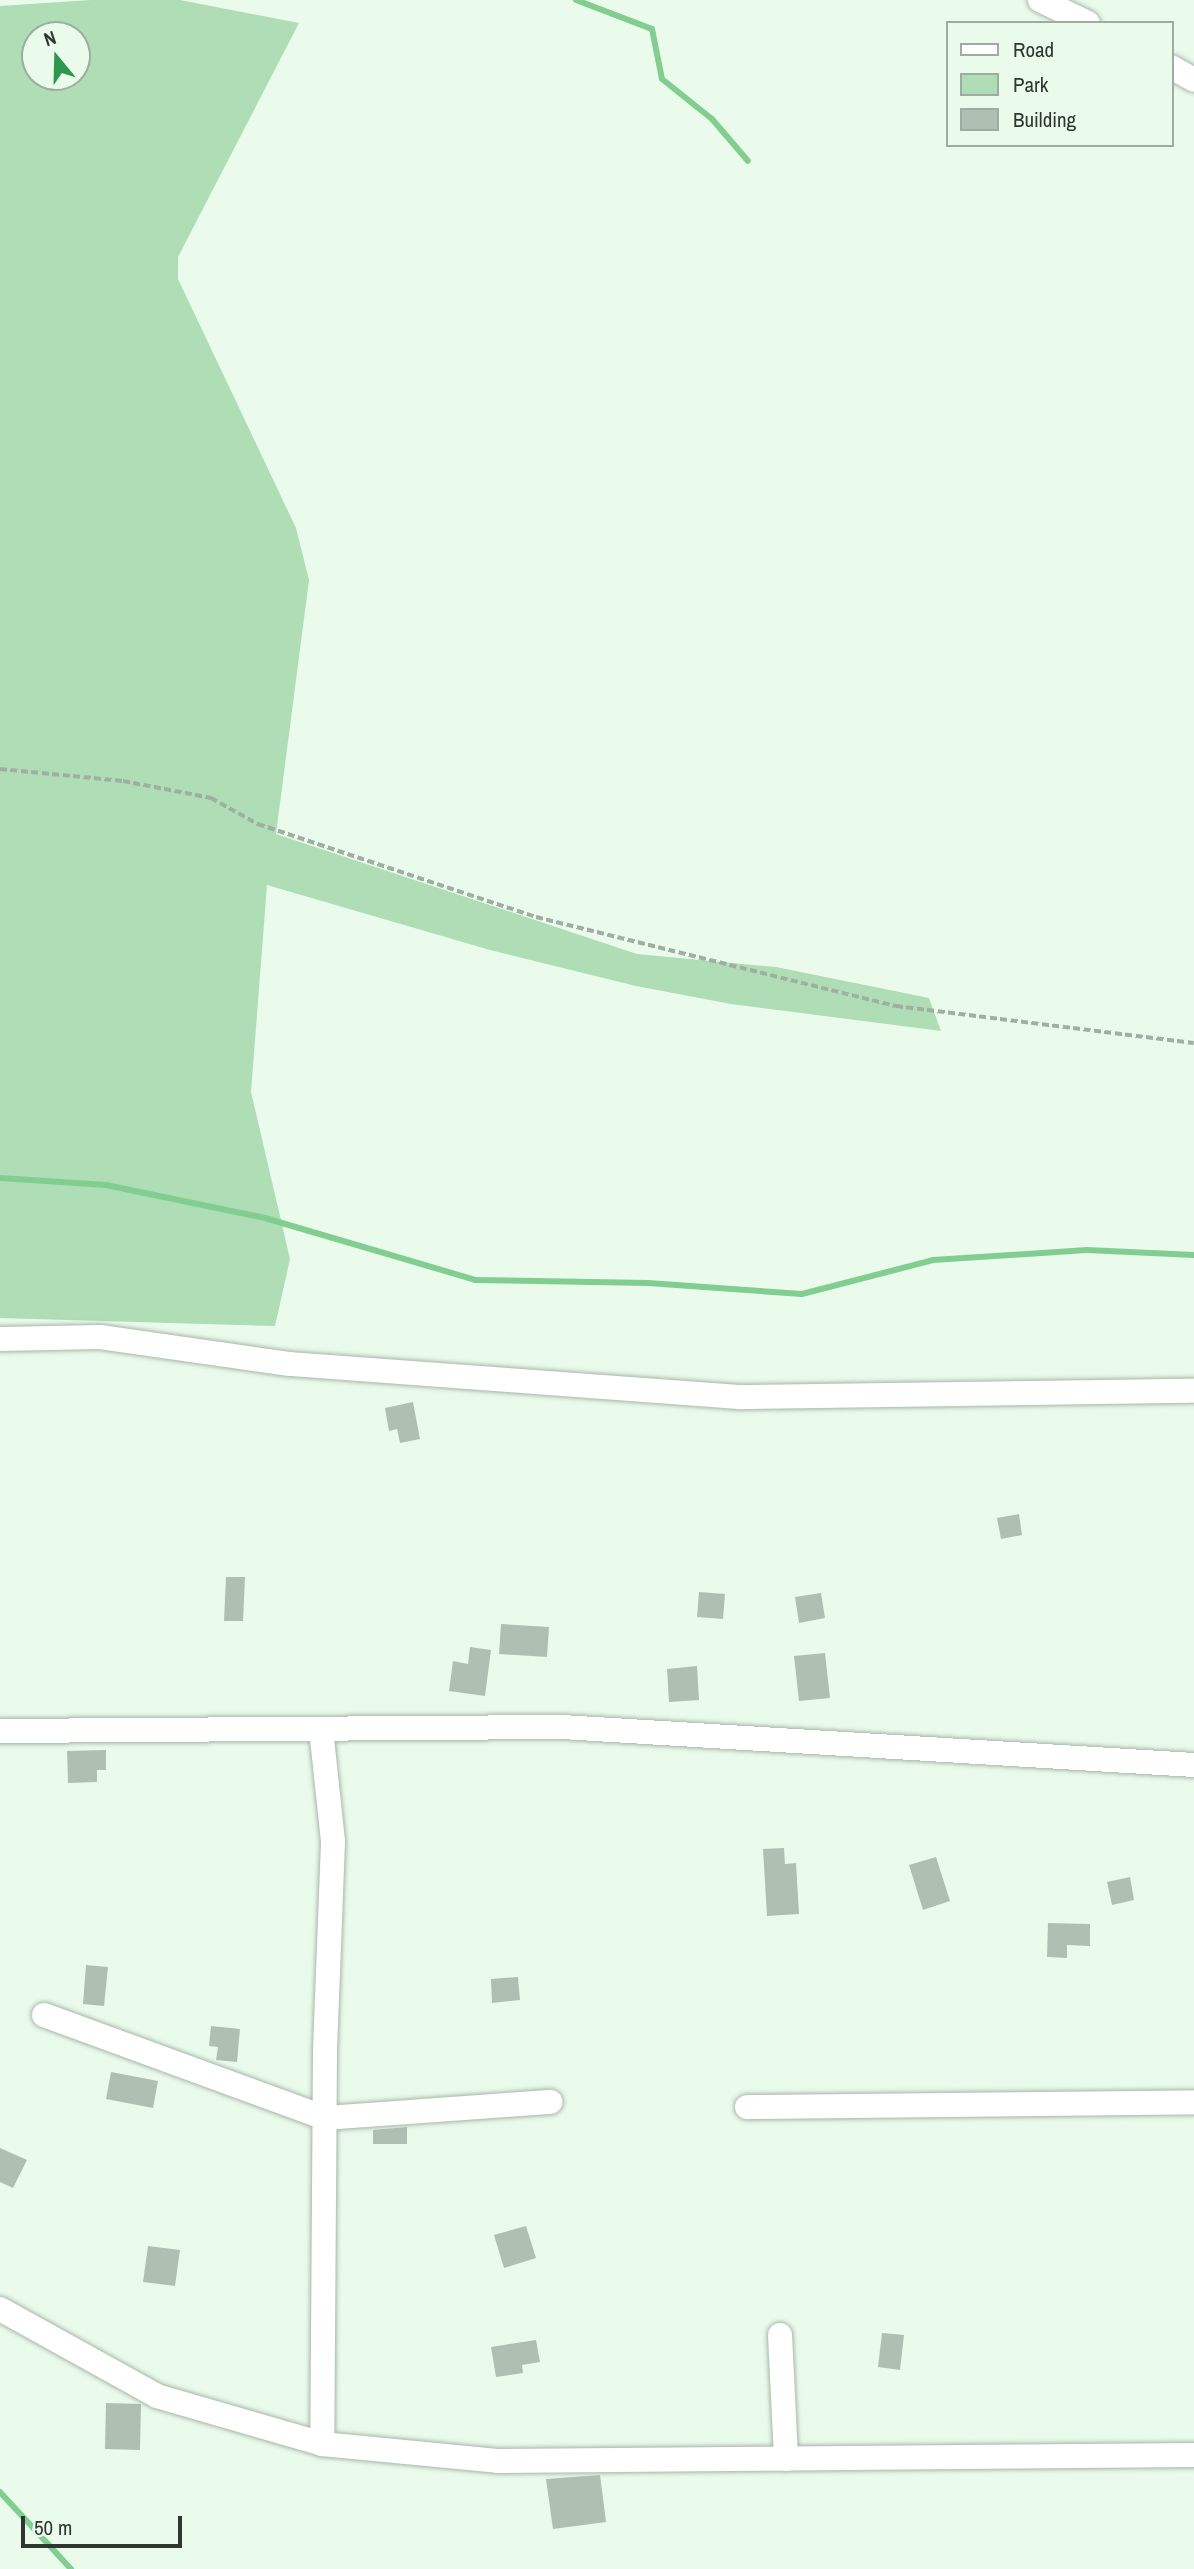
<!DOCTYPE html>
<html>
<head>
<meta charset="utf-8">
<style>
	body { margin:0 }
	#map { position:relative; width:1194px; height:2569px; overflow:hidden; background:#eafbec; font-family:"Archivo Narrow",sans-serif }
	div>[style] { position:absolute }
	.green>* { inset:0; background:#afddb6 }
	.stream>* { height:6px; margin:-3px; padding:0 3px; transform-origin:3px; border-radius:3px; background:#82ce91 }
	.building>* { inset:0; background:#afc0b2 }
	.path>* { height:3.5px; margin-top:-1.75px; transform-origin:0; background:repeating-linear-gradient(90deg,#a1aea3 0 7px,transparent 0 10.5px) }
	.roads { filter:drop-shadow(0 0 2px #a7b7a9) drop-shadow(0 0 2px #a7b7a9) }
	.street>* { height:24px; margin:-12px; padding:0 12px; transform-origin:12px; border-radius:12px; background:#fff }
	span { translate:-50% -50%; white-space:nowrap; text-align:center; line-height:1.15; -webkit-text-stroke:5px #eafbec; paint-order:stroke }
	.legend { position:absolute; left:946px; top:21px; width:228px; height:126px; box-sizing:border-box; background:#eafbec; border:2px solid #9faca1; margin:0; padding:9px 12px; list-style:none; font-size:21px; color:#2f3630 }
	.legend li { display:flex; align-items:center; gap:14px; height:35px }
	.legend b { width:35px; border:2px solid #9faca1 }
	.north { position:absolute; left:21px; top:21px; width:70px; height:70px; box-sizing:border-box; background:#eafbec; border:2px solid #9faca1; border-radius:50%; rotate:341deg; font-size:19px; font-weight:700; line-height:28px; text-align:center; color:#2f3630 }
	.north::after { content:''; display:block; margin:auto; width:24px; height:32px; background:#2e964d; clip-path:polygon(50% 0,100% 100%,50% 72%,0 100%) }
	.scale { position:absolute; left:21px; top:2516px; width:161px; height:32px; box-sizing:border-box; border:4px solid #2f3630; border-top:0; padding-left:9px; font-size:21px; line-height:24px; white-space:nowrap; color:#2f3630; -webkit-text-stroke:5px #eafbec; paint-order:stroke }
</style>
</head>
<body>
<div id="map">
	<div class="green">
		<i style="clip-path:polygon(evenodd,91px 0,180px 0,299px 23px,178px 257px,178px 279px,296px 528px,309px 580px,276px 834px,637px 954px,776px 967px,929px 998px,941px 1031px,731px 1004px,636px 986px,490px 950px,267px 885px,251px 1092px,290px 1259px,275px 1326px,0 1318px,0 6px,91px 0,35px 35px,77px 35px,77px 77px,35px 77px,35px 35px)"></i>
	</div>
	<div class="stream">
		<i style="left:576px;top:0;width:81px;rotate:20.9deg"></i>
		<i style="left:652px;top:29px;width:51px;rotate:78.7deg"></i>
		<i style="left:662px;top:79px;width:64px;rotate:38.7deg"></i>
		<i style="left:712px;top:119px;width:55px;rotate:49.4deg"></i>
		<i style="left:0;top:1178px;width:106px;rotate:3.8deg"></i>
		<i style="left:106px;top:1185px;width:162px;rotate:11.7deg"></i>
		<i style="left:265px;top:1218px;width:219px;rotate:16.4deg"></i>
		<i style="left:475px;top:1280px;width:173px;rotate:1deg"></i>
		<i style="left:648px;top:1283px;width:154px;rotate:4.1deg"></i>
		<i style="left:802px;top:1294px;width:135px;rotate:-14.5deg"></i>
		<i style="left:933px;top:1260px;width:154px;rotate:-3.7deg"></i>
		<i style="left:1087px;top:1250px;width:107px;rotate:2.7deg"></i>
		<i style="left:0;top:2492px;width:105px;rotate:47.3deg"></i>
	</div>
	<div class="building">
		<i style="clip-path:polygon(413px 1402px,420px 1439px,400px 1443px,397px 1429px,389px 1431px,385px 1408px)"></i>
		<i style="clip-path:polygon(1019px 1514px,1022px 1535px,1001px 1539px,997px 1518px)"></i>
		<i style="clip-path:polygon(226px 1577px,245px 1577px,243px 1621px,224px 1621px)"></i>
		<i style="clip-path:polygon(699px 1592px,725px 1594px,723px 1619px,697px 1617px)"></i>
		<i style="clip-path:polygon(821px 1593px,825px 1618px,799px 1623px,795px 1597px)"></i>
		<i style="clip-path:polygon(501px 1624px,549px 1627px,547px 1657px,499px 1654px)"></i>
		<i style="clip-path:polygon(470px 1647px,491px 1650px,485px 1696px,449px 1691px,453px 1661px,468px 1664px)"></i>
		<i style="clip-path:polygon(825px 1653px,830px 1698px,799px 1701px,794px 1656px)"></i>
		<i style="clip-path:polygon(697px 1666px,699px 1700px,669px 1702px,667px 1669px)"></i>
		<i style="clip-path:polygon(106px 1750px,106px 1770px,97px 1770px,97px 1782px,68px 1783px,67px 1751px)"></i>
		<i style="clip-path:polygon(784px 1848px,785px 1864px,796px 1863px,799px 1914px,767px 1916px,763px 1849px)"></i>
		<i style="clip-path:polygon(936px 1857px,950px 1901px,923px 1910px,909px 1865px)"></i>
		<i style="clip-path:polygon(1130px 1877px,1134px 1900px,1112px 1905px,1107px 1882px)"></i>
		<i style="clip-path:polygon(1048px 1923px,1090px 1924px,1090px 1946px,1067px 1945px,1067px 1958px,1047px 1957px)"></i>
		<i style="clip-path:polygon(86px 1965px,108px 1967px,104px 2006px,83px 2004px)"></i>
		<i style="clip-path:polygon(518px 1977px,520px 2000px,492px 2003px,491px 1979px)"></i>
		<i style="clip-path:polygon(211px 2026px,240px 2029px,237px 2062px,216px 2060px,218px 2047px,209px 2046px)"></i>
		<i style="clip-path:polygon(111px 2072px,158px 2081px,153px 2108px,106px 2099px)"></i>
		<i style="clip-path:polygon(407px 2127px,407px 2144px,373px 2144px,373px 2130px)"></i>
		<i style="clip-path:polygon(0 2148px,27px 2160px,13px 2188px,0 2182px)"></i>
		<i style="clip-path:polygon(526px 2226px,536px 2258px,504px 2268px,494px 2235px)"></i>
		<i style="clip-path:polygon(148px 2246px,180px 2250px,175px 2286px,143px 2282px)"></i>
		<i style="clip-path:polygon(882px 2333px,904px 2335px,900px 2370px,878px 2367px)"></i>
		<i style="clip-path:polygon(536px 2340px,540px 2362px,522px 2365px,523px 2373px,496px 2377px,491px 2347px)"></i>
		<i style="clip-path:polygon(106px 2403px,141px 2404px,140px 2450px,105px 2449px)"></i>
		<i style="clip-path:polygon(600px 2475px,606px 2522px,553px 2529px,546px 2479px)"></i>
	</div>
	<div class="path">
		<i style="left:0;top:769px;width:124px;rotate:5.6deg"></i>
		<i style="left:123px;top:781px;width:90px;rotate:10.9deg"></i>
		<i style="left:211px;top:798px;width:54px;rotate:29deg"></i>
		<i style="left:258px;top:824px;width:293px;rotate:18.5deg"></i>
		<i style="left:536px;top:917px;width:371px;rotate:13.9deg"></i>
		<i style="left:896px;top:1006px;width:300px;rotate:7.1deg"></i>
	</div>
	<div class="roads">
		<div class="street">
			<i style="left:1040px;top:0;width:53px;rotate:25.6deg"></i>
			<i style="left:1171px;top:67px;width:26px;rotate:29deg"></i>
			<i style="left:0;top:1339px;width:100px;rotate:-1.1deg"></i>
			<i style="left:100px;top:1337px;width:192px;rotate:8.1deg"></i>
			<i style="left:290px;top:1364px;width:452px;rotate:4.2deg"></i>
			<i style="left:741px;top:1397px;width:453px;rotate:-0.8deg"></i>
			<i style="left:321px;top:1729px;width:114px;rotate:83.9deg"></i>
			<i style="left:333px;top:1842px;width:210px;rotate:92.2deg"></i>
			<i style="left:325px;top:2052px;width:392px;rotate:90.4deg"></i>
			<i style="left:0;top:1731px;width:562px;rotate:-0.41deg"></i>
			<i style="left:562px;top:1727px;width:633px;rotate:3.44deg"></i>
			<i style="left:44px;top:2015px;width:299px;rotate:20.1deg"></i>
			<i style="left:325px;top:2118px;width:226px;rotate:-4.1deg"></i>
			<i style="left:747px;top:2107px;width:447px;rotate:-0.6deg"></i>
			<i style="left:0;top:2309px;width:179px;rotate:29deg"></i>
			<i style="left:157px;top:2396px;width:172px;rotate:16.2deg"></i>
			<i style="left:322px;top:2444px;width:176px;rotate:5.5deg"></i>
			<i style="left:497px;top:2461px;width:697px;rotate:-0.49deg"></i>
			<i style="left:780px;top:2335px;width:124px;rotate:87.2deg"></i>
		</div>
	</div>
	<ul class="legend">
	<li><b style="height:9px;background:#fff"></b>Road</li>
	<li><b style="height:19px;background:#afddb6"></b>Park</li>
	<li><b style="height:19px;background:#afc0b2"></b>Building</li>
	</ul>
	<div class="north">N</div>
	<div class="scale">50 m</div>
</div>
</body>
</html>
